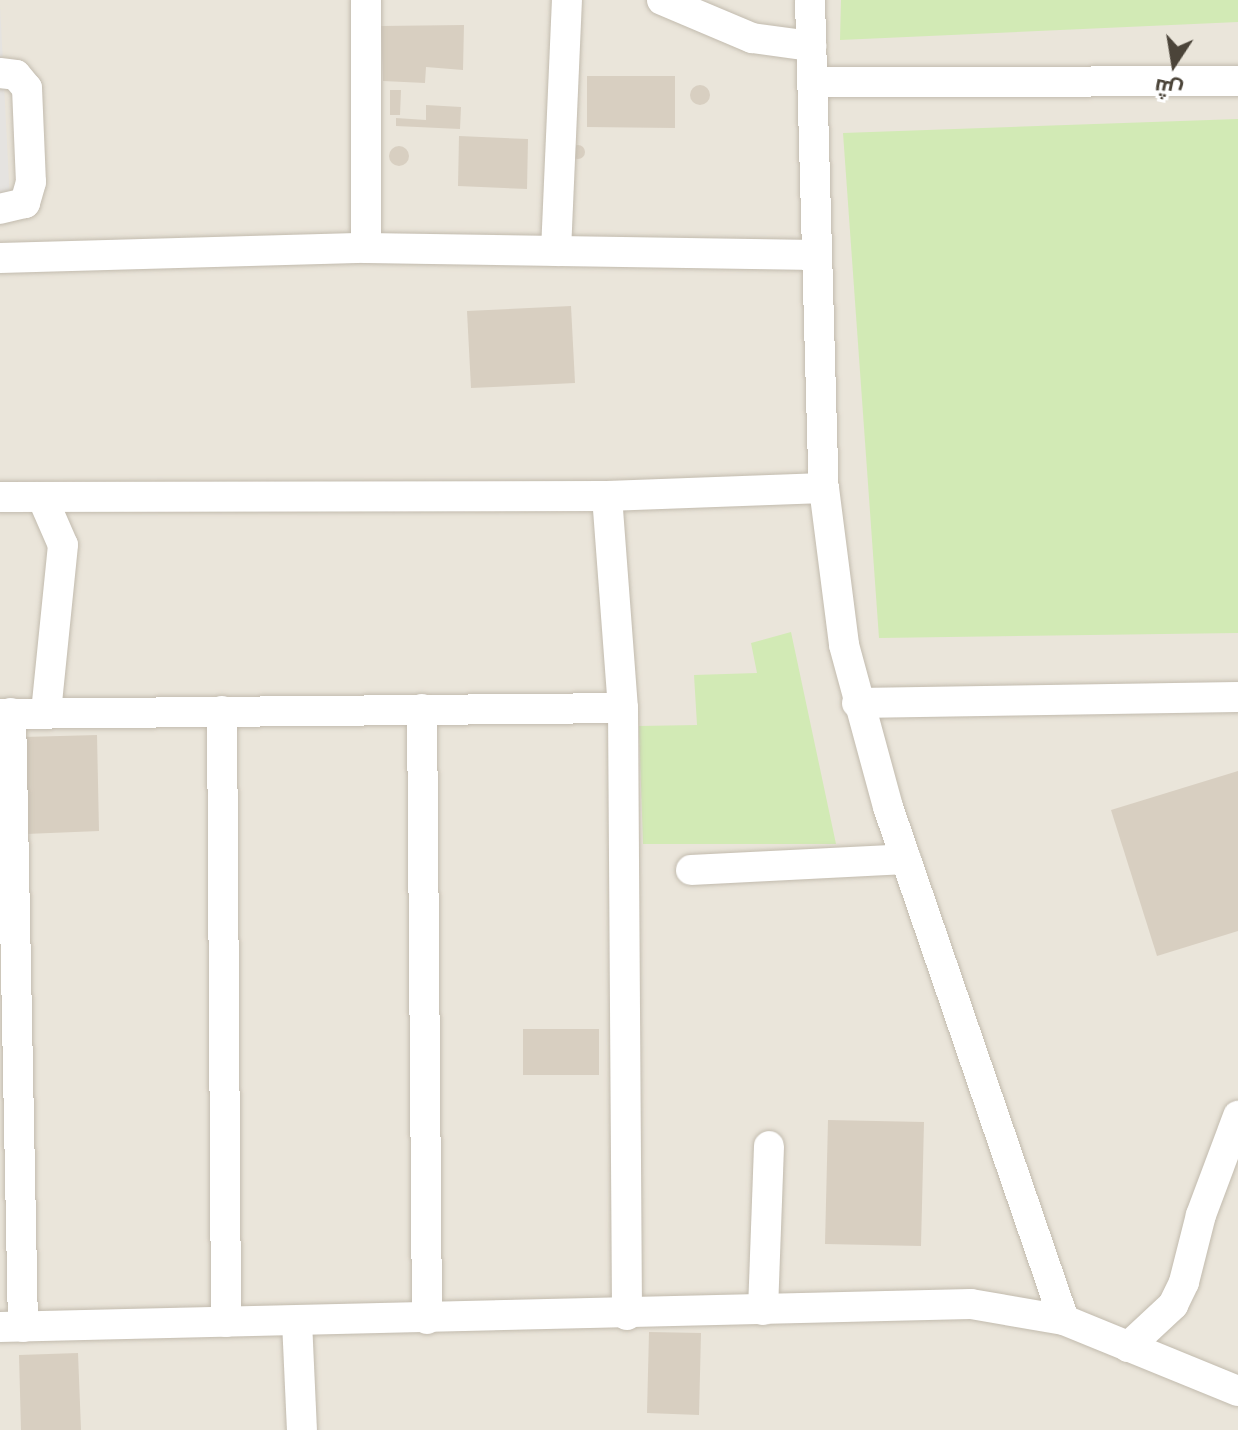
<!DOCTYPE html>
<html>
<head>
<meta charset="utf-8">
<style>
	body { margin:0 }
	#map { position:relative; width:1238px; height:1430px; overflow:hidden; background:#f6f3ec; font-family:"Sofia Sans Condensed",Cairo,sans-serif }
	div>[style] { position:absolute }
	.residential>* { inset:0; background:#eae5da }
	.green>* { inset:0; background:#d2eab5 }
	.parking>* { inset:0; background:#e5e3e0 }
	.building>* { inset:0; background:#d8cfc1 }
	.round { border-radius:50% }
	.roads { filter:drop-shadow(0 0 2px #c2bbae) drop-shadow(0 0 2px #c2bbae) }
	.minor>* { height:30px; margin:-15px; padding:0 15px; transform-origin:15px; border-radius:15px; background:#fff }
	span { translate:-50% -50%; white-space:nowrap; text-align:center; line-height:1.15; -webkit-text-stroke:6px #fff; paint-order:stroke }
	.north { position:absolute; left:1134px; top:24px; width:80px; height:80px; -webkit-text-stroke:6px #fff; paint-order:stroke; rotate:192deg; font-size:22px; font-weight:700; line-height:32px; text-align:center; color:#4b4439 }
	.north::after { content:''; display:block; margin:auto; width:28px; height:36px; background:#4b4439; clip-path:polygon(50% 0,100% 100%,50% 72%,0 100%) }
</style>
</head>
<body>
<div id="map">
	<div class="residential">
		<i style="clip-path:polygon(0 0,1238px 0,1238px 1430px,0 1430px)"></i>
	</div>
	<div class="green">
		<i style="clip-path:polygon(841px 0,1238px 0,1238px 22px,840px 40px)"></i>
		<i style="clip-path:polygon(1238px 119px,1238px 633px,879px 638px,843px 133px)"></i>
		<i style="clip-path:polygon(791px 632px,836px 844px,643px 844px,639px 726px,697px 725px,694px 675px,757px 673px,751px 643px)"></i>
	</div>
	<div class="parking">
		<i style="clip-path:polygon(0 5px,10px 200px,0 201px)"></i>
	</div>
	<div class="building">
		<i style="clip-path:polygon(464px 25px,463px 70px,426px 67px,425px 83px,383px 81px,381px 26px)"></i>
		<i style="clip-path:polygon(587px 76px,675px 76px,675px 128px,587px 127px)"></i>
		<i class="round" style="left:690px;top:85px;width:20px;height:20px"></i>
		<i style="clip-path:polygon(390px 90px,401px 90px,400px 115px,390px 115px)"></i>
		<i style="clip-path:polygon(426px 105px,461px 107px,460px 129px,396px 126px,396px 118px,426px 120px)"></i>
		<i style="clip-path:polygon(459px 136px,528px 139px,527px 189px,458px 186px)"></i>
		<i class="round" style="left:571px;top:145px;width:14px;height:14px"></i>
		<i class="round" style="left:389px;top:146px;width:20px;height:20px"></i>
		<i style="clip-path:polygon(571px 306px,575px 383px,471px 388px,467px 311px)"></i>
		<i style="clip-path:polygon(97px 735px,99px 831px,26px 834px,23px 737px)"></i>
		<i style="clip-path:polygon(1238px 771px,1238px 931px,1157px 956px,1111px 810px)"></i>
		<i style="clip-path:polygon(523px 1029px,599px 1029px,599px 1075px,523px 1075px)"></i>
		<i style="clip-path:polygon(828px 1120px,924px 1122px,921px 1246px,825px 1244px)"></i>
		<i style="clip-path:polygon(649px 1332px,701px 1333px,699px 1415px,647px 1413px)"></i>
		<i style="clip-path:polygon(78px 1353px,81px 1430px,21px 1430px,19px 1355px)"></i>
	</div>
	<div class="roads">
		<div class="minor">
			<i style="left:366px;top:0;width:248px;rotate:90deg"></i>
			<i style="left:662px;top:0;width:98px;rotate:22.9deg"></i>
			<i style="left:752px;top:38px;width:60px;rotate:7.7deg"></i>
			<i style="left:810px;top:0;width:488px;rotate:88.4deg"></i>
			<i style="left:824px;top:488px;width:158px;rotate:82.7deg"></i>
			<i style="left:844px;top:645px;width:168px;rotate:74.8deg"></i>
			<i style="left:888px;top:807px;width:542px;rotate:71.06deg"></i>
			<i style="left:0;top:73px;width:16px;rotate:7deg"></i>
			<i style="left:16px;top:75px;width:17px;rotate:50deg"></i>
			<i style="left:27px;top:88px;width:94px;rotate:87.6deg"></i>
			<i style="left:31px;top:182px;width:22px;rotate:106deg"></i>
			<i style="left:25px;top:203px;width:26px;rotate:167deg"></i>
			<i style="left:812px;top:82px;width:426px;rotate:-0.1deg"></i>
			<i style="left:556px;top:251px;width:251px;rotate:-87.5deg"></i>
			<i style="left:0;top:258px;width:366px;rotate:-1.6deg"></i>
			<i style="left:366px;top:248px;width:450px;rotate:0.9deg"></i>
			<i style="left:607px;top:496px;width:213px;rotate:85.7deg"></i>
			<i style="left:623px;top:708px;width:607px;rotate:89.62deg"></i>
			<i style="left:0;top:497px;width:607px;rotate:-0.09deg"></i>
			<i style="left:607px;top:496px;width:217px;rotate:-2.1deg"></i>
			<i style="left:42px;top:497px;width:52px;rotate:66.4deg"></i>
			<i style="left:63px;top:545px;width:169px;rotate:95.8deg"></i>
			<i style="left:857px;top:703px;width:381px;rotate:-0.9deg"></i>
			<i style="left:422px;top:709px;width:610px;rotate:89.53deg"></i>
			<i style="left:222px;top:711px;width:611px;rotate:89.62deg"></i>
			<i style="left:11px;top:713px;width:614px;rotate:88.88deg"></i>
			<i style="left:0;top:714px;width:623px;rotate:-0.55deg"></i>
			<i style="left:691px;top:870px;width:215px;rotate:-2.9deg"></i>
			<i style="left:763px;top:1310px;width:164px;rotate:-87.9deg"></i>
			<i style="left:297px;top:1321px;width:109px;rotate:87.4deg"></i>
			<i style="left:0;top:1327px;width:971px;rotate:-1.36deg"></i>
			<i style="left:971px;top:1304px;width:94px;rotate:9.8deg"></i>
			<i style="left:1064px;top:1320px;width:188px;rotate:22.2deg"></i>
			<i style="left:1128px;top:1347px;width:62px;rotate:-43deg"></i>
			<i style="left:1173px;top:1305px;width:25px;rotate:-64deg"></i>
			<i style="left:1184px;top:1282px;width:69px;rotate:-75.8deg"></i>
			<i style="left:1201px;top:1215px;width:106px;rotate:-69.5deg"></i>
		</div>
	</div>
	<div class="north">ش</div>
</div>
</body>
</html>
